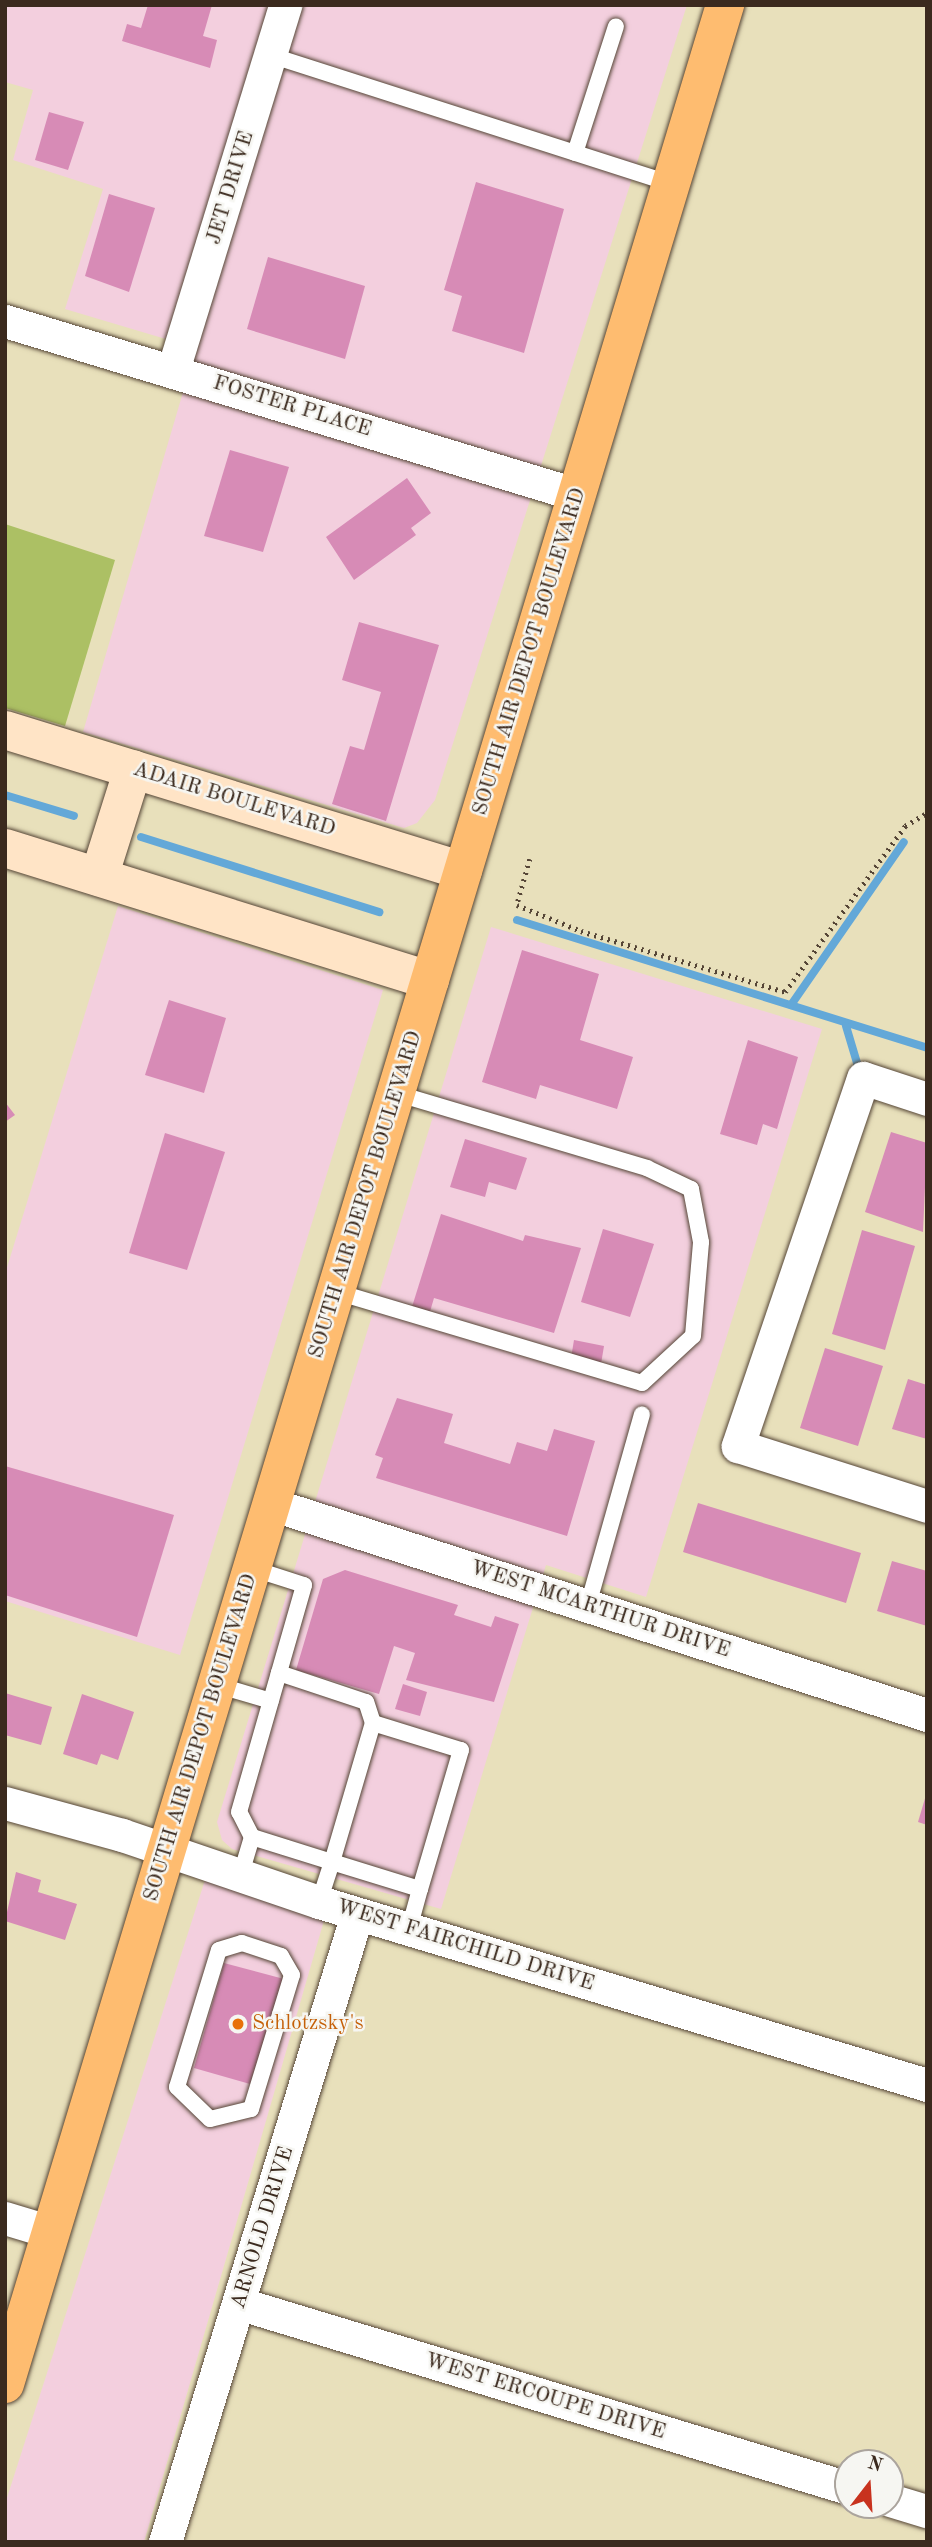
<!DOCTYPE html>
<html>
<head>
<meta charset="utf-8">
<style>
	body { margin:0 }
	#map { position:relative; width:932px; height:2547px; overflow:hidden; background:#e8e0bb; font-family:"Old Standard TT",serif }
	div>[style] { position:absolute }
	.built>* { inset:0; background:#f3cfde }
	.green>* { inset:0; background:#acc064 }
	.stream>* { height:8px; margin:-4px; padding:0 4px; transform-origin:4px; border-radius:4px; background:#63a8d8 }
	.building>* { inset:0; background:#d78bb6 }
	.path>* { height:4.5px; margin-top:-2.25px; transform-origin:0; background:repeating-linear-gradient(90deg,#554536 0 2px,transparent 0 7px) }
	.roads { filter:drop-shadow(0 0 2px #554536) drop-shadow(0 0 2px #554536) }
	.lane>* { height:16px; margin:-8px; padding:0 8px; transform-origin:8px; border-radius:8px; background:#fff }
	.street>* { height:33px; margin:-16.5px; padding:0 16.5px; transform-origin:16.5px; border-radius:16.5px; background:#fff }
	.secondary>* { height:38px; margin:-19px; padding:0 19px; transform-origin:19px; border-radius:19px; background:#ffe4c6 }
	.primary>* { height:38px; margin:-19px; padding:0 19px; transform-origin:19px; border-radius:19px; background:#febc70 }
	.dots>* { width:19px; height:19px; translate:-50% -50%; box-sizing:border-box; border:4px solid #f6f6f2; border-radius:50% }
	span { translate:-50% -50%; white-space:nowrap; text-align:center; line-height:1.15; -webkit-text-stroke:5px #f6f6f2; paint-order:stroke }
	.street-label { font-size:21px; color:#3b2a1e }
	.food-label { font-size:21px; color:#c56008 }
	.left { translate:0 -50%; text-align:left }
	.frame { position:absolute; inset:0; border:7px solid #3b2a1e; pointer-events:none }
	.north { position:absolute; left:834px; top:2449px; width:70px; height:70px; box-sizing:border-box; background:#f6f6f2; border:2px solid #aba49d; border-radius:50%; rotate:17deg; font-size:19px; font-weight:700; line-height:28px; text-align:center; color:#3b2a1e }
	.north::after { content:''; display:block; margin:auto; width:24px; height:32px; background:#c8321e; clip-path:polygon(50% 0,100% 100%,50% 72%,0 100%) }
</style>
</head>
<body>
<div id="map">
	<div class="built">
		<i style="clip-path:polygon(5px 5px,687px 5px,435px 800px,417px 823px,404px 828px,83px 732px,196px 348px,65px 309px,103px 189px,13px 160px,33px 90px,5px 82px)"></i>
		<i style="clip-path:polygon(118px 906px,383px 990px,180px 1655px,5px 1601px,5px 1274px)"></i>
		<i style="clip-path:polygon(491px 927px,822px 1029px,646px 1597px,546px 1565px,441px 1909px,232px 1849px,222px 1840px,217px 1822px)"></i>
		<i style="clip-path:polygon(205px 1880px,325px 1917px,144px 2542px,5px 2542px,5px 2504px)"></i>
	</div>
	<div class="green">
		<i style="clip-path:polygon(5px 524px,115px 560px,65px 726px,5px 708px)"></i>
	</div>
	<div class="stream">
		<i style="left:5px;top:795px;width:72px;rotate:16.9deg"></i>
		<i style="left:141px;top:837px;width:250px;rotate:17.5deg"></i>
		<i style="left:517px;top:920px;width:430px;rotate:17.3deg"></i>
		<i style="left:791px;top:1005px;width:198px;rotate:-55.3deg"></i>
		<i style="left:846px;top:1026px;width:49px;rotate:73.4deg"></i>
	</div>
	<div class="building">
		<i style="clip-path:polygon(148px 5px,212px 5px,203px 36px,217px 40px,210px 68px,122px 41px,127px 24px,141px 28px)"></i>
		<i style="clip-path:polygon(49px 112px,84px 122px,68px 170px,35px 160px)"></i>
		<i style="clip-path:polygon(476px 182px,564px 209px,524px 353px,452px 331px,462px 296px,444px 290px)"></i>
		<i style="clip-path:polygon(109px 194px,155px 208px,129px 292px,85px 276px)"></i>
		<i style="clip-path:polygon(268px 257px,365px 286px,345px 359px,247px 329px)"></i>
		<i style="clip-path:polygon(230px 450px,289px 467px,263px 552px,204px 536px)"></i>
		<i style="clip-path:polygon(407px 478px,431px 513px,411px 528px,416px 535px,354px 580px,326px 537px)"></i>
		<i style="clip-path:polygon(359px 622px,439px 645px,386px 821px,332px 804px,350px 746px,364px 750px,381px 692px,342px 680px)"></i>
		<i style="clip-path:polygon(522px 950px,599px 974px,580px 1040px,633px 1057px,617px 1109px,540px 1085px,536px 1099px,482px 1082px)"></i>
		<i style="clip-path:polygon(169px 1000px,226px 1018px,204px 1093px,145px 1075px)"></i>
		<i style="clip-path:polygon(748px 1040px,798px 1057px,777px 1129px,763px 1124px,757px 1145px,720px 1134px)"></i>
		<i style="clip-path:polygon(5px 1102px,15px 1115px,5px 1122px)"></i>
		<i style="clip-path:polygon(891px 1132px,927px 1143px,923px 1232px,865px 1212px)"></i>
		<i style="clip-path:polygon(165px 1133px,225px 1152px,187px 1270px,129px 1253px)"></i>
		<i style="clip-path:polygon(465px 1139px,527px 1158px,516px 1190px,489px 1182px,485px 1197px,450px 1187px)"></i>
		<i style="clip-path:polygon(441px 1214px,523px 1241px,525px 1235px,581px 1248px,554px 1333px,434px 1298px,429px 1315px,411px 1310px)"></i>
		<i style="clip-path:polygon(603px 1229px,654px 1244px,630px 1317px,581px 1302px)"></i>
		<i style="clip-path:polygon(862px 1230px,915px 1246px,885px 1350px,832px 1334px)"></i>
		<i style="clip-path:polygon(574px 1340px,604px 1346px,601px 1364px,571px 1358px)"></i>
		<i style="clip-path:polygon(825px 1348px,883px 1366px,858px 1446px,800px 1428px)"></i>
		<i style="clip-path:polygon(908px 1379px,927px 1385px,927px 1439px,892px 1429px)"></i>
		<i style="clip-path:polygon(397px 1398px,453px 1414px,444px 1443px,510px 1464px,517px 1442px,547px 1451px,554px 1429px,595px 1441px,567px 1536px,376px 1478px,383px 1458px,375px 1455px)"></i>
		<i style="clip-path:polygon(5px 1466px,174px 1515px,137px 1637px,5px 1595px)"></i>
		<i style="clip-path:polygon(698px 1503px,861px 1553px,846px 1603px,683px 1552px)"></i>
		<i style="clip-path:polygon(892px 1561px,927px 1571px,927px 1626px,877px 1611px)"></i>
		<i style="clip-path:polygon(345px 1570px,458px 1605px,454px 1615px,491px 1627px,495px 1616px,519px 1624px,494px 1702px,406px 1680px,415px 1653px,394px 1646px,379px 1694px,296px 1670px,323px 1579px)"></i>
		<i style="clip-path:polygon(403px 1684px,427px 1692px,420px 1716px,395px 1709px)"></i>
		<i style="clip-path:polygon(5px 1693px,52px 1707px,41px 1745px,5px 1735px)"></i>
		<i style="clip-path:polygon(82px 1694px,134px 1712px,118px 1760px,101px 1754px,97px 1765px,63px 1754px)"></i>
		<i style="clip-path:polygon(926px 1795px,927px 1795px,927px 1825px,918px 1822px)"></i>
		<i style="clip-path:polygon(16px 1872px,41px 1880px,38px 1892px,77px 1904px,65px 1940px,5px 1921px)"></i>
		<i style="clip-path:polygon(224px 1963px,284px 1979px,250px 2084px,194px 2068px)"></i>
	</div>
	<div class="path">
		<i style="left:530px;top:859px;width:48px;rotate:105.8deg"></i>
		<i style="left:517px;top:905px;width:69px;rotate:22.1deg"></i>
		<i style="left:581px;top:931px;width:213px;rotate:16.6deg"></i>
		<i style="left:785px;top:992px;width:205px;rotate:-54.1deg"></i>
		<i style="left:905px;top:826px;width:26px;rotate:-31deg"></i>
	</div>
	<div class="roads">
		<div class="lane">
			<i style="left:270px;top:55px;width:421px;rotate:17.8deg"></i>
			<i style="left:575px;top:153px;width:133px;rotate:-72.1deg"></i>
			<i style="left:337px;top:1292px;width:318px;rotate:16.6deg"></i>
			<i style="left:642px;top:1383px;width:69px;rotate:-42.7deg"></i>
			<i style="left:693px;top:1336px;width:94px;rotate:-85.1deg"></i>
			<i style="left:701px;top:1242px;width:54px;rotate:-100.7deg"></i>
			<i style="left:691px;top:1189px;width:49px;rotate:-154.5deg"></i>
			<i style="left:647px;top:1168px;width:262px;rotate:-163.4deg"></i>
			<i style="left:588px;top:1605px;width:198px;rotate:-74.2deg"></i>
			<i style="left:217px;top:1685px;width:56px;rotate:16.5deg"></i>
			<i style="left:373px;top:1723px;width:92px;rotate:17.1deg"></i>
			<i style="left:461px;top:1750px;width:145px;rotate:106.4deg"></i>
			<i style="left:252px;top:1837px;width:84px;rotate:17.4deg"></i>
			<i style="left:332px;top:1862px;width:145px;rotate:-73.6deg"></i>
			<i style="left:373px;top:1723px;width:22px;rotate:-108deg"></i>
			<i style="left:366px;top:1702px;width:92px;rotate:-161.6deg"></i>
			<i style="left:240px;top:1877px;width:42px;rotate:-73.3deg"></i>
			<i style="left:252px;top:1837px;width:28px;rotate:-117deg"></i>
			<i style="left:239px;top:1812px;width:236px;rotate:-74deg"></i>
			<i style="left:304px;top:1585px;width:52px;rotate:-162.3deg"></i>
			<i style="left:319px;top:1902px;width:42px;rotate:-72deg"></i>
			<i style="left:332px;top:1862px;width:92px;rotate:17.1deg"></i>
			<i style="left:420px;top:1889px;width:41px;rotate:105.4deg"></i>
			<i style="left:242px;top:1943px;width:41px;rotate:18.4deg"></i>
			<i style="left:281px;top:1956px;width:22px;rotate:60deg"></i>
			<i style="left:292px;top:1975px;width:140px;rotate:107deg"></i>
			<i style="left:251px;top:2109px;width:42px;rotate:166.3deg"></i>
			<i style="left:210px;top:2119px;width:46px;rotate:-135.9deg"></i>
			<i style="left:177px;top:2087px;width:143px;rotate:-73deg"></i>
			<i style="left:219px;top:1950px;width:24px;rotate:-17deg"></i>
		</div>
		<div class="street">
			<i style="left:5px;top:321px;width:599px;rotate:16.89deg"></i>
			<i style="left:173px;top:370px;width:382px;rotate:-72.9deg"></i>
			<i style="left:927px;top:1099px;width:67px;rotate:-161.8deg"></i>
			<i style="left:863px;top:1078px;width:389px;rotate:108.8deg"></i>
			<i style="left:738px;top:1446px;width:198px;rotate:17.6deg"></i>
			<i style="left:274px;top:1505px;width:686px;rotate:17.83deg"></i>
			<i style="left:5px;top:1803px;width:121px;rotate:15.3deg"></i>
			<i style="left:122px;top:1835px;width:208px;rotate:18.8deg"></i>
			<i style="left:319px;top:1902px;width:635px;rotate:16.75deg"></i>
			<i style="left:5px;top:2218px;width:48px;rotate:16.9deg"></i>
			<i style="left:241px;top:2304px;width:634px;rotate:16.86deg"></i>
			<i style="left:890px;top:2500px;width:39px;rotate:17deg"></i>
			<i style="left:165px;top:2542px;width:657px;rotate:-73deg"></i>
		</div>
		<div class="secondary">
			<i style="left:5px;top:730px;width:479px;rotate:17.1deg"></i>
			<i style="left:5px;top:848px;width:445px;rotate:17.3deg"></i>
			<i style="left:99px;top:877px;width:113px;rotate:-72.5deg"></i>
		</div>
		<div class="primary">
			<i style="left:5px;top:2384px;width:2486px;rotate:-73.16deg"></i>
		</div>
	</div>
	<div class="dots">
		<i style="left:238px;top:2024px;background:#e8710a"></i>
	</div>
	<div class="street-label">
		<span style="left:231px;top:188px;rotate:-73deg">JET DRIVE</span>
		<span style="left:292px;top:407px;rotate:17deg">FOSTER PLACE</span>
		<span style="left:530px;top:652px;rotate:-73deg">SOUTH AIR DEPOT BOULEVARD</span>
		<span style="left:234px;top:800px;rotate:17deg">ADAIR BOULEVARD</span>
		<span style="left:366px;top:1195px;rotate:-73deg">SOUTH AIR DEPOT BOULEVARD</span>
		<span style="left:600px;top:1610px;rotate:18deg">WEST MCARTHUR DRIVE</span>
		<span style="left:201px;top:1738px;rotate:-73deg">SOUTH AIR DEPOT BOULEVARD</span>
		<span style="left:465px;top:1946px;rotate:17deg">WEST FAIRCHILD DRIVE</span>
		<span style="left:263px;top:2228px;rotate:-73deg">ARNOLD DRIVE</span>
		<span style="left:545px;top:2397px;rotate:17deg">WEST ERCOUPE DRIVE</span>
	</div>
	<div class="food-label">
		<span class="left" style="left:252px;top:2024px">Schlotzsky's</span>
	</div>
	<div class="frame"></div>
	<div class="north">N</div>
</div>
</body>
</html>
